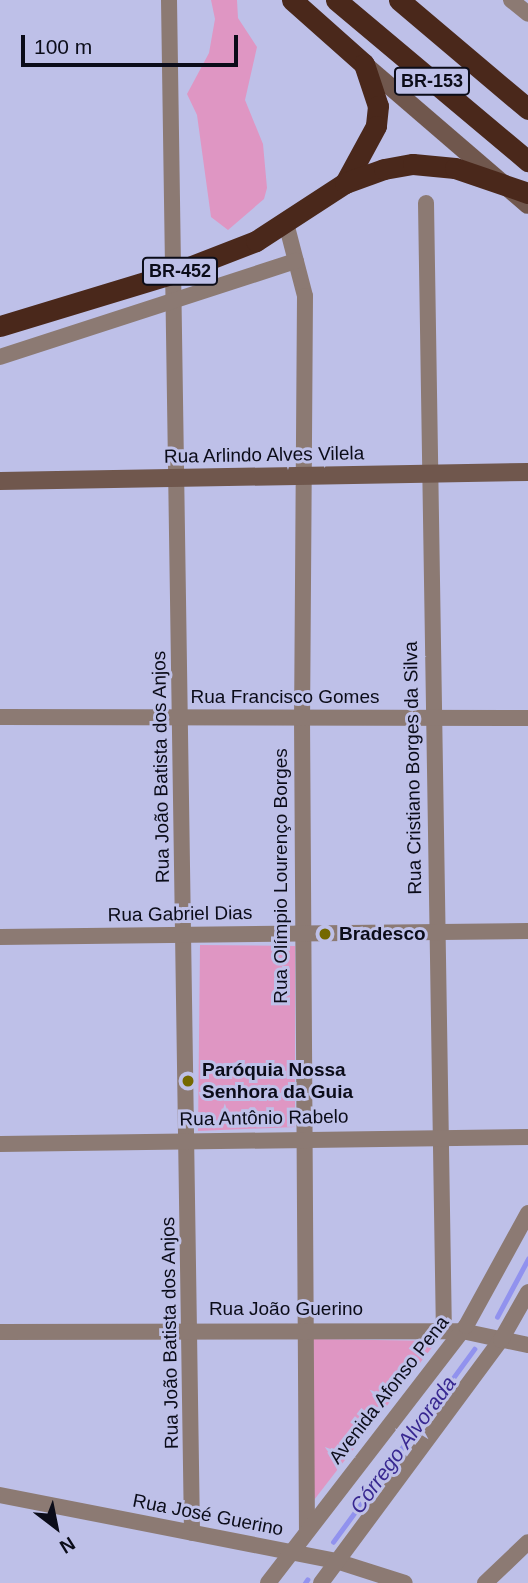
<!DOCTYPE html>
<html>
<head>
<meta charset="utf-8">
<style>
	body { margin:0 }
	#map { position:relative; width:528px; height:1583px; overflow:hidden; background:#bec0e8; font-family:Helvetica,sans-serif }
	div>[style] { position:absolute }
	.green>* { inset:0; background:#df96c3 }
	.stream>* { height:4.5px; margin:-2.25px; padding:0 2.25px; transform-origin:2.25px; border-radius:2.25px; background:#9192ee }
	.street>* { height:16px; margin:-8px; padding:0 8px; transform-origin:8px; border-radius:8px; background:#8c7a73 }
	.secondary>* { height:18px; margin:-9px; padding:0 9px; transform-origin:9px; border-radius:9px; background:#70574d }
	.highway>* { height:21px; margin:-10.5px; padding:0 10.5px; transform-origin:10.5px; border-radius:10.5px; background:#4a281b }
	.dots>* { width:19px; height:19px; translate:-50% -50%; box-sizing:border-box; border:4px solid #bec0e8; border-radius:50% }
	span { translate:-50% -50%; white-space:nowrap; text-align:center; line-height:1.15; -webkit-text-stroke:6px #bec0e8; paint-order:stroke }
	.shield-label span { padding:2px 5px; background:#bec0e8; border:2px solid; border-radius:5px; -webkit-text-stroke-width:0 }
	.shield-label { font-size:18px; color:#0b0c19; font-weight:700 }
	.street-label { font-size:19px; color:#0b0c19 }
	.poi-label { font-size:19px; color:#0b0c19; font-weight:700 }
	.left { translate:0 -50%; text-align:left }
	.water-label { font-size:21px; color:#382891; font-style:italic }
	.north { position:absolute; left:21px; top:1492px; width:70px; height:70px; -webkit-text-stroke:5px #bec0e8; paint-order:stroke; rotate:148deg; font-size:19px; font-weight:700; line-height:28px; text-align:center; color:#0b0c19 }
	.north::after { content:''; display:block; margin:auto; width:24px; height:32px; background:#0b0c19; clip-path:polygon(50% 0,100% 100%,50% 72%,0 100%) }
	.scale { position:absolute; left:21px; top:35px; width:217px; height:32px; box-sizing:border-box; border:4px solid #0b0c19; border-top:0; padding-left:9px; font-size:21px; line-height:24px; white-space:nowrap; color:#0b0c19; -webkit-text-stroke:5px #bec0e8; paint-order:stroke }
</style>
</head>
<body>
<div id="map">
	<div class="green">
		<i style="clip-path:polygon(211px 0,237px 0,238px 18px,257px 47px,245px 100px,263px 144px,267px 188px,264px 199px,228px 230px,211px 217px,197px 115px,187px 94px,209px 53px,215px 19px)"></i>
		<i style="clip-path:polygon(200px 945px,295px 946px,295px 1127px,198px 1131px)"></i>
		<i style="clip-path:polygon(313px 1339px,437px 1341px,314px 1500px)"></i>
	</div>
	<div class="stream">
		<i style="left:497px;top:1317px;width:66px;rotate:-61.9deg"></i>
		<i style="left:333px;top:1542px;width:239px;rotate:-53.8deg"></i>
		<i style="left:305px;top:1583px;width:4px;rotate:-56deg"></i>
	</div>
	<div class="street">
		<i style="left:169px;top:0;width:1533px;rotate:89.14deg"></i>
		<i style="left:511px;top:0;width:22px;rotate:39deg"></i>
		<i style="left:426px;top:203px;width:1128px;rotate:89.09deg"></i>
		<i style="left:286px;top:223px;width:75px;rotate:75.4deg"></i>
		<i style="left:305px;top:296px;width:421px;rotate:90.4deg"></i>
		<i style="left:302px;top:717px;width:814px;rotate:89.65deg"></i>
		<i style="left:0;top:357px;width:311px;rotate:-18deg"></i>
		<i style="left:0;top:717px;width:528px;rotate:0.11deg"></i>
		<i style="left:0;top:937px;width:528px;rotate:-0.65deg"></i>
		<i style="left:0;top:1144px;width:528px;rotate:-0.76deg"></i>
		<i style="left:0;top:1332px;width:462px;rotate:-0.1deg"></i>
		<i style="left:462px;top:1331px;width:67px;rotate:12deg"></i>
		<i style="left:0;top:1495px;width:342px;rotate:11.1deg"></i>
		<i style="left:336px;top:1561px;width:72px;rotate:17.7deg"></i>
		<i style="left:268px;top:1583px;width:324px;rotate:-52.4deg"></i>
		<i style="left:466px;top:1326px;width:129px;rotate:-61.2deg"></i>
		<i style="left:321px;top:1583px;width:302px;rotate:-53.5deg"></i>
		<i style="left:501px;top:1340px;width:55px;rotate:-60.6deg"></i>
		<i style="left:485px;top:1583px;width:59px;rotate:-43.6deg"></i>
	</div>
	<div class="secondary">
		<i style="left:364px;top:64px;width:216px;rotate:40.7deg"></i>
		<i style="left:0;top:481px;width:528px;rotate:-0.98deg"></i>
	</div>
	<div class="highway">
		<i style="left:292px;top:0;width:96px;rotate:41.6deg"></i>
		<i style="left:364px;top:64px;width:44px;rotate:71.6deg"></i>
		<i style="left:378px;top:106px;width:20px;rotate:96deg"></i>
		<i style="left:376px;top:126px;width:65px;rotate:118.5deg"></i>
		<i style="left:336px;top:0;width:251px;rotate:40deg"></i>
		<i style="left:399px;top:0;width:169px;rotate:40.2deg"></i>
		<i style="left:0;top:326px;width:179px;rotate:-16.9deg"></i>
		<i style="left:171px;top:274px;width:91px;rotate:-21.2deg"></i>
		<i style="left:256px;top:241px;width:106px;rotate:-33.1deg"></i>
		<i style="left:345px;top:183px;width:41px;rotate:-19.7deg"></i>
		<i style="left:384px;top:169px;width:29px;rotate:-10deg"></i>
		<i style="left:413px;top:164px;width:42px;rotate:5.4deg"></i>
		<i style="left:455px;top:168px;width:77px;rotate:18.9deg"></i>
	</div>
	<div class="dots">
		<i style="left:325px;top:934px;background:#746800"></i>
		<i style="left:188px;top:1081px;background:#746800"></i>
	</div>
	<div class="shield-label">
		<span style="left:432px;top:81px">BR-153</span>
		<span style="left:180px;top:271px">BR-452</span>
	</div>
	<div class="street-label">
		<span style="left:264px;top:455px;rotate:-1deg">Rua Arlindo Alves Vilela</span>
		<span style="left:285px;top:697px">Rua Francisco Gomes</span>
		<span style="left:161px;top:767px;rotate:-91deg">Rua João Batista dos Anjos</span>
		<span style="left:413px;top:768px;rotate:-91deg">Rua Cristiano Borges da Silva</span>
		<span style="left:281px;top:876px;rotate:-90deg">Rua Olímpio Lourenço Borges</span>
		<span style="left:180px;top:914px;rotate:-1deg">Rua Gabriel Dias</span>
		<span style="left:264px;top:1118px;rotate:-1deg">Rua Antônio Rabelo</span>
		<span style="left:286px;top:1309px">Rua João Guerino</span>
		<span style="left:170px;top:1333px;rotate:-91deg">Rua João Batista dos Anjos</span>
		<span style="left:389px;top:1390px;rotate:-52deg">Avenida Afonso Pena</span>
		<span style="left:208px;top:1515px;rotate:11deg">Rua José Guerino</span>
	</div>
	<div class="poi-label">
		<span class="left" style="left:339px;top:934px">Bradesco</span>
		<span class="left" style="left:202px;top:1081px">Paróquia Nossa<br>Senhora da Guia</span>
	</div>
	<div class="water-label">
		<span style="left:403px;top:1445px;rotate:-54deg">Córrego Alvorada</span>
	</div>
	<div class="north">N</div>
	<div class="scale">100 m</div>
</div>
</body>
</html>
